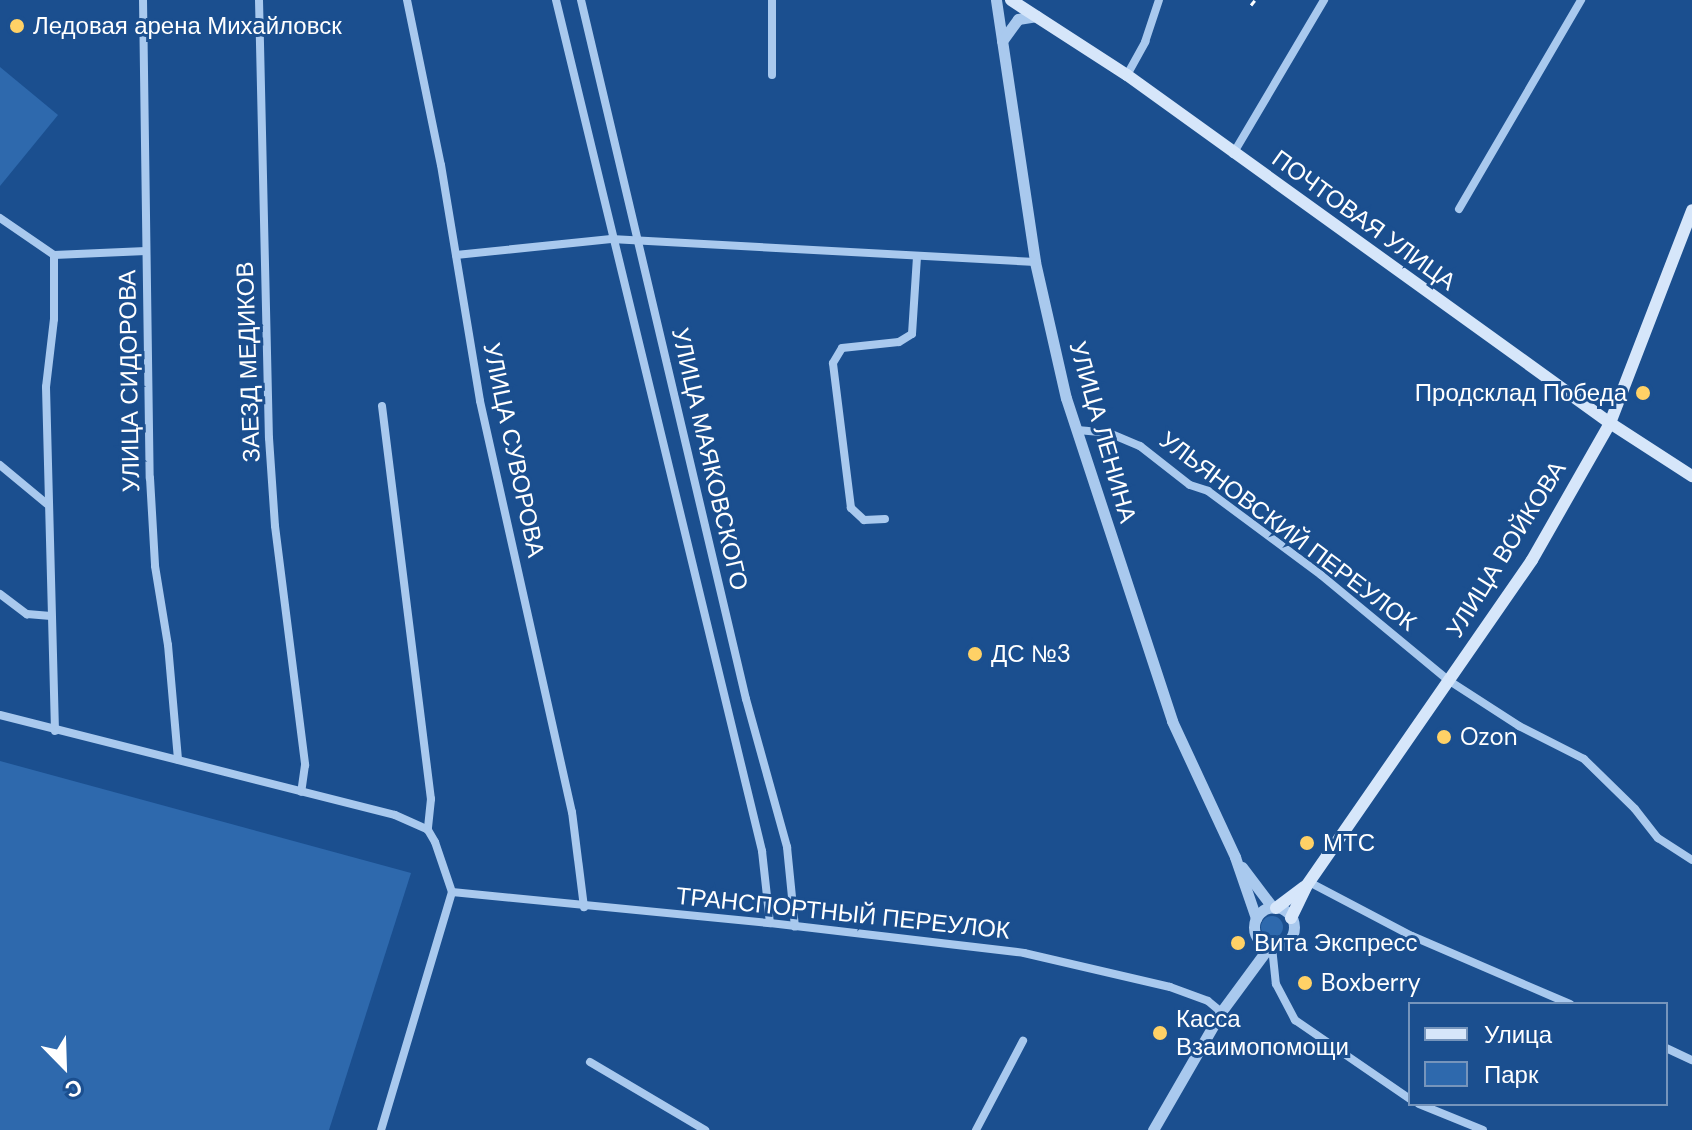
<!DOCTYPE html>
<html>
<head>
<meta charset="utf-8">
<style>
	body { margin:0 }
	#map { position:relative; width:1692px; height:1130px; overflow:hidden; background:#1b4f8f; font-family:"DM Sans",sans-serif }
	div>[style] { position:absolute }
	.green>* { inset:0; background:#2e69ad }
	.round { border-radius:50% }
	.minor>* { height:8px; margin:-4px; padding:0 4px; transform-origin:4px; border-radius:4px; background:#a9c9ee }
	.tertiary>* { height:11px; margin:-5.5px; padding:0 5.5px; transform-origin:5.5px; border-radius:5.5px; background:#a9c9ee }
	.tertiary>.ring { margin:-5.5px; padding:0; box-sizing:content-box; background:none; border:11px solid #a9c9ee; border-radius:50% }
	.secondary>* { height:12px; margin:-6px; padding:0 6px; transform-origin:6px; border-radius:6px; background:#d6e6fa }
	.rail>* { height:3px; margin-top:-1.5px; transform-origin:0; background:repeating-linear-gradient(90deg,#fff 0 14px,transparent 0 20px) }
	.dots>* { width:22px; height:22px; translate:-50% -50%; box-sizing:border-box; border:4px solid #1b4f8f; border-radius:50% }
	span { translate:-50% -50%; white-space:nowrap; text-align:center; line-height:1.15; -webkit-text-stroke:6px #1b4f8f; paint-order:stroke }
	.poi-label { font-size:24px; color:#fff }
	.left { translate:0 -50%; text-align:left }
	.right { translate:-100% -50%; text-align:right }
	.street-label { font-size:24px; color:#fff }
	.legend { position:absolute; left:1408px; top:1002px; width:260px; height:104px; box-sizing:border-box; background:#1b4f8f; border:2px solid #7695bc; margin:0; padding:10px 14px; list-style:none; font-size:24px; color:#fff }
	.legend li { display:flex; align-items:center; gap:16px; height:40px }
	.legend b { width:40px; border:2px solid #7695bc }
	.north { position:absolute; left:24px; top:1026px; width:80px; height:80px; -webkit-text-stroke:6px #1b4f8f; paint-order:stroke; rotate:157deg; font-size:22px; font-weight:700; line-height:32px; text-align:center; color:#fff }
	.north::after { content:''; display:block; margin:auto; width:28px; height:36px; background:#fff; clip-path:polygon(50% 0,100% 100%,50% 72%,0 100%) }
</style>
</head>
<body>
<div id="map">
	<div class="green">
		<i style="clip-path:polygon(0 67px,58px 115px,0 186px)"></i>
		<i style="clip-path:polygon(0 761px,411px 873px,329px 1130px,0 1130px)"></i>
		<i class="round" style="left:1261px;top:916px;width:22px;height:22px"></i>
	</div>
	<div class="minor">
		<i style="left:143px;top:0;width:478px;rotate:89.2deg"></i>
		<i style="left:150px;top:478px;width:88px;rotate:86.7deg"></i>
		<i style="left:155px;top:566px;width:80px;rotate:80.7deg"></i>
		<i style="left:168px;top:645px;width:115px;rotate:85deg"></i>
		<i style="left:259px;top:0;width:438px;rotate:88.7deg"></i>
		<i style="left:269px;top:438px;width:88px;rotate:86.1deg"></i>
		<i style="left:275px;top:526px;width:241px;rotate:82.8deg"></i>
		<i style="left:305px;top:765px;width:27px;rotate:98deg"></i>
		<i style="left:407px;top:0;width:168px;rotate:78.4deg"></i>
		<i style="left:441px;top:165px;width:239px;rotate:80.6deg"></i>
		<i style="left:480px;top:401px;width:421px;rotate:77.4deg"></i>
		<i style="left:572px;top:812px;width:96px;rotate:82.8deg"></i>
		<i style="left:556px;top:0;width:876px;rotate:76.39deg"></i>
		<i style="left:762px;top:851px;width:72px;rotate:83.7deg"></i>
		<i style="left:581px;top:0;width:718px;rotate:76.72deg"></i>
		<i style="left:746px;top:699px;width:154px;rotate:74.5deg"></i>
		<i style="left:787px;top:847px;width:80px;rotate:84.3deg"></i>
		<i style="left:772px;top:0;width:75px;rotate:90deg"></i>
		<i style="left:1127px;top:75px;width:38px;rotate:-61deg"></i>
		<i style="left:1145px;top:42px;width:44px;rotate:-71.6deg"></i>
		<i style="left:1233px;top:154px;width:179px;rotate:-59.4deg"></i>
		<i style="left:1459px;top:209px;width:242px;rotate:-59.7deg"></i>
		<i style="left:0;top:218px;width:65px;rotate:34.4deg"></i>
		<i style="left:456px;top:255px;width:156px;rotate:-5.9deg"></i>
		<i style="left:611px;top:239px;width:425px;rotate:3.1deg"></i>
		<i style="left:382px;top:406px;width:396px;rotate:82.9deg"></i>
		<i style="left:431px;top:799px;width:31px;rotate:96deg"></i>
		<i style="left:1077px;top:430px;width:32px;rotate:5deg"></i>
		<i style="left:1109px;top:433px;width:34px;rotate:23deg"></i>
		<i style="left:1140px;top:446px;width:63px;rotate:38deg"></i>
		<i style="left:1190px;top:485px;width:19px;rotate:18deg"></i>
		<i style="left:1208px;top:491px;width:141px;rotate:36.6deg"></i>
		<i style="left:1321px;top:575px;width:165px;rotate:39.6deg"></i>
		<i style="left:1448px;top:680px;width:85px;rotate:32.9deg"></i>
		<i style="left:1519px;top:726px;width:73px;rotate:26.9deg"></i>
		<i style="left:1584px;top:759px;width:71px;rotate:44.4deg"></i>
		<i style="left:1635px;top:809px;width:37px;rotate:52deg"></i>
		<i style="left:1658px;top:838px;width:40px;rotate:32.9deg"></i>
		<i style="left:0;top:465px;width:61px;rotate:39.7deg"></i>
		<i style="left:885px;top:519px;width:21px;rotate:177deg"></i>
		<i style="left:864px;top:520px;width:18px;rotate:-137deg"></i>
		<i style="left:851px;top:508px;width:146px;rotate:-97.1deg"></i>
		<i style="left:833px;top:363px;width:17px;rotate:-59deg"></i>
		<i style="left:842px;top:348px;width:57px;rotate:-6deg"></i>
		<i style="left:899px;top:342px;width:15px;rotate:-32deg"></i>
		<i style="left:912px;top:334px;width:77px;rotate:-86.3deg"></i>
		<i style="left:0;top:594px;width:34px;rotate:37deg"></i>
		<i style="left:27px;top:614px;width:24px;rotate:5deg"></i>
		<i style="left:0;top:715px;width:407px;rotate:14.2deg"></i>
		<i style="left:395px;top:815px;width:36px;rotate:24deg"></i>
		<i style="left:428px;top:830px;width:14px;rotate:60deg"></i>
		<i style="left:435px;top:842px;width:53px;rotate:71.2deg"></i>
		<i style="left:452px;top:892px;width:248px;rotate:106.6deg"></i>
		<i style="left:55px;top:731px;width:344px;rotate:-91.5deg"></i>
		<i style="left:46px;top:387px;width:68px;rotate:-83.3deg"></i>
		<i style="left:54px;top:319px;width:64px;rotate:-90deg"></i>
		<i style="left:54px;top:255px;width:92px;rotate:-2.5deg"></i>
		<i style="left:1309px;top:882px;width:116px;rotate:27.7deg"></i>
		<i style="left:1412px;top:936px;width:172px;rotate:23.3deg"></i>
		<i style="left:452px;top:892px;width:320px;rotate:5.6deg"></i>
		<i style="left:770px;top:923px;width:256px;rotate:6.7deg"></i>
		<i style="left:1024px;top:953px;width:150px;rotate:13.1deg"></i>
		<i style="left:1170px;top:987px;width:40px;rotate:20.2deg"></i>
		<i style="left:1208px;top:1001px;width:17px;rotate:40deg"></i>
		<i style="left:1272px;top:947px;width:37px;rotate:84deg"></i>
		<i style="left:1276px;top:984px;width:41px;rotate:62.2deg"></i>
		<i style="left:1295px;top:1020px;width:140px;rotate:34.5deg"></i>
		<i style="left:1666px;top:1048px;width:29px;rotate:25deg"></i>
		<i style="left:590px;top:1062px;width:134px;rotate:30.6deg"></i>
		<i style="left:1419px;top:1104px;width:69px;rotate:22.1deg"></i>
		<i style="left:976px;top:1130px;width:101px;rotate:-62.2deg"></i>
	</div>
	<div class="tertiary">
		<i style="left:996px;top:0;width:265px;rotate:81.5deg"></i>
		<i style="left:1035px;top:262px;width:139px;rotate:77.2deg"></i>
		<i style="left:1066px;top:398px;width:340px;rotate:71.8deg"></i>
		<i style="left:1172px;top:721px;width:150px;rotate:65.1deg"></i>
		<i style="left:1235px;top:857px;width:65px;rotate:71deg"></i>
		<i style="left:1002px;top:41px;width:27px;rotate:-54deg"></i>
		<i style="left:1018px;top:19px;width:19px;rotate:-9deg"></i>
		<i style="left:1242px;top:867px;width:51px;rotate:52.9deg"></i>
		<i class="ring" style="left:1254px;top:907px;width:29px;height:29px"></i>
		<i style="left:1153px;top:1130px;width:136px;rotate:-60deg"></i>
		<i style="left:1221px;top:1012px;width:81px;rotate:-53.6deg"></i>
	</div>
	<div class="secondary">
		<i style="left:1011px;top:0;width:138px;rotate:32.9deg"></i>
		<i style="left:1127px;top:75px;width:595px;rotate:35.77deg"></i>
		<i style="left:1610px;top:423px;width:98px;rotate:32.9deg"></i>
		<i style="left:1276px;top:908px;width:35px;rotate:-37deg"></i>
		<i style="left:1291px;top:918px;width:37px;rotate:-64deg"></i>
		<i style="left:1307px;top:885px;width:395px;rotate:-55.3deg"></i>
		<i style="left:1532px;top:560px;width:158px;rotate:-60.3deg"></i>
		<i style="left:1610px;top:423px;width:228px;rotate:-68.9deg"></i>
	</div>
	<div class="rail">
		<i style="left:1251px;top:5px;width:6px;rotate:-51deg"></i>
	</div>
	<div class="dots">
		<i style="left:17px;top:26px;background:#ffd166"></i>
		<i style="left:1643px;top:393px;background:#ffd166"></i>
		<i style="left:975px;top:654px;background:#ffd166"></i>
		<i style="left:1444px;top:737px;background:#ffd166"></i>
		<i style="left:1307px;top:843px;background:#ffd166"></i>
		<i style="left:1238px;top:943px;background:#ffd166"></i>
		<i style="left:1305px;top:983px;background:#ffd166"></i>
		<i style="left:1160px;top:1033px;background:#ffd166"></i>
	</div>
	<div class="poi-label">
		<span class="left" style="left:33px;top:26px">Ледовая арена Михайловск</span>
		<span class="right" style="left:1627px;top:393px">Продсклад Победа</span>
		<span class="left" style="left:991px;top:654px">ДС №3</span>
		<span class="left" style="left:1460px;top:737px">Ozon</span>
		<span class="left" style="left:1323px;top:843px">МТС</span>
		<span class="left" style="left:1254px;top:943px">Вита Экспресс</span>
		<span class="left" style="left:1321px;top:983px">Boxberry</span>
		<span class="left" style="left:1176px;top:1033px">Касса<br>Взаимопомощи</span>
	</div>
	<div class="street-label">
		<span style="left:1364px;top:220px;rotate:36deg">ПОЧТОВАЯ УЛИЦА</span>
		<span style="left:248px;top:362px;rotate:-92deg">ЗАЕЗД МЕДИКОВ</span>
		<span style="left:129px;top:381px;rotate:-91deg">УЛИЦА СИДОРОВА</span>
		<span style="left:1103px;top:432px;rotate:74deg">УЛИЦА ЛЕНИНА</span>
		<span style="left:514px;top:450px;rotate:78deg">УЛИЦА СУВОРОВА</span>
		<span style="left:710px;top:459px;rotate:77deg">УЛИЦА МАЯКОВСКОГО</span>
		<span style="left:1288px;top:531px;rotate:37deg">УЛЬЯНОВСКИЙ ПЕРЕУЛОК</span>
		<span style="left:1506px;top:549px;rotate:-58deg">УЛИЦА ВОЙКОВА</span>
		<span style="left:843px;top:913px;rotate:6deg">ТРАНСПОРТНЫЙ ПЕРЕУЛОК</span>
	</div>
	<ul class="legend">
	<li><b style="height:10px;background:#d6e6fa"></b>Улица</li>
	<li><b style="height:22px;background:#2e69ad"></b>Парк</li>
	</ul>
	<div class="north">С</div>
</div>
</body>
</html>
